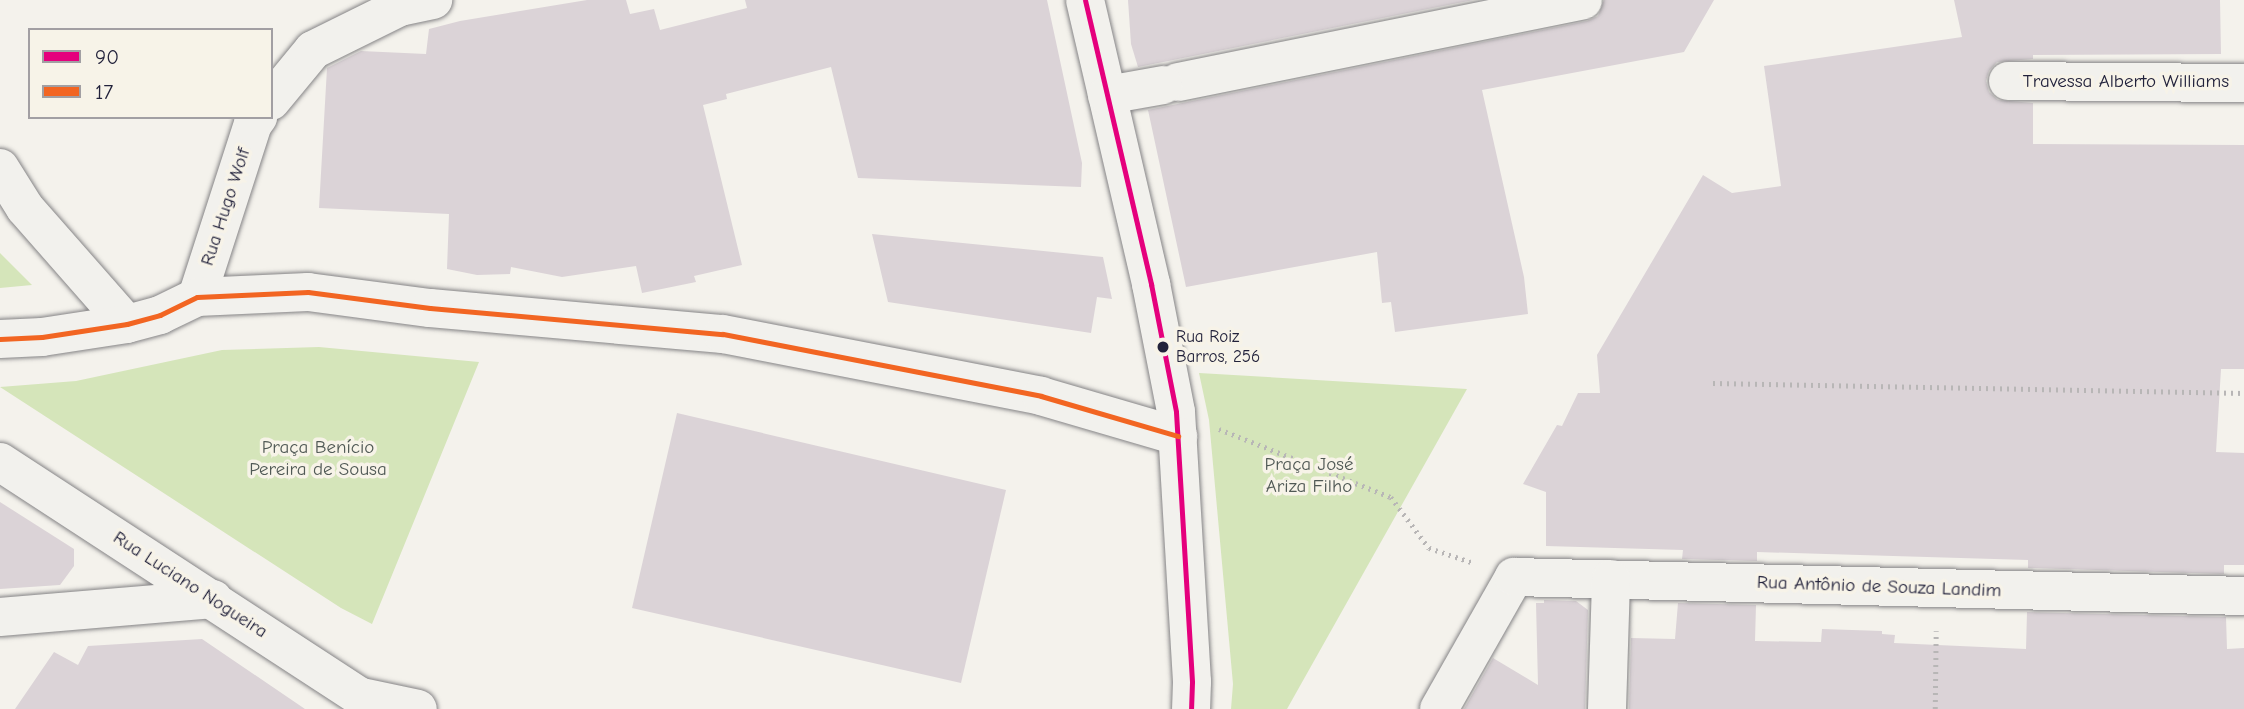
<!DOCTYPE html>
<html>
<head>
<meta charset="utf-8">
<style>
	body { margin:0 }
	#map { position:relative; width:2244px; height:709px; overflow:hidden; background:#f4f2ec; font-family:"Comic Neue",sans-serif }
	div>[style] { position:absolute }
	.green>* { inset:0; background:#d5e5ba }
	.building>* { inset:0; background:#dbd3d7 }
	.path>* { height:4.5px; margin-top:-2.25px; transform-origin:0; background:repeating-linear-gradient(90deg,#b8b6b6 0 2px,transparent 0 7px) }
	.roads { filter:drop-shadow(0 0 2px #858486) drop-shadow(0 0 2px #858486) }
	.minor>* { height:38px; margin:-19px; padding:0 19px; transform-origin:19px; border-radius:19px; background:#f2f1ed }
	.bus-1>* { height:5px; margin:-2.5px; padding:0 2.5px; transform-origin:2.5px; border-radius:2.5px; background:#e5007d }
	.bus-2>* { height:5px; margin:-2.5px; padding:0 2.5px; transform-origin:2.5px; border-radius:2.5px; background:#f26522 }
	.dots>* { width:19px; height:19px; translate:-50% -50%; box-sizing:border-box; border:4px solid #f7f3e8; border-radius:50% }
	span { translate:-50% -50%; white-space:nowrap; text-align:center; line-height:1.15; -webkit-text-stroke:7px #f7f3e8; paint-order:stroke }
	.bus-label { font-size:17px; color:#22223b }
	.left { translate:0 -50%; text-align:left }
	.street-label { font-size:19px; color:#22223b }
	.park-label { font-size:19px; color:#505955 }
	.legend { position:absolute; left:28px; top:28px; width:245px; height:91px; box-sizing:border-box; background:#f7f3e8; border:2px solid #a29fa3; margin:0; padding:9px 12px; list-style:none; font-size:21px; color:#22223b }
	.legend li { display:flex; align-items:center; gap:14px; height:35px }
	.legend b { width:35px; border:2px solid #a29fa3 }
</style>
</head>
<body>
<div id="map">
	<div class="green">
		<i style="clip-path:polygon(0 253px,32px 285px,0 288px)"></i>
		<i style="clip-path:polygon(319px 347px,479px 362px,372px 624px,341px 608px,0 387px,76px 381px,222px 350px)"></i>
		<i style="clip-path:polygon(1199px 373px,1467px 389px,1287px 709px,1231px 709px,1233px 684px,1209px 420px)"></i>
	</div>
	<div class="building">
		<i style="clip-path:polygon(587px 0,626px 0,630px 14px,654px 9px,660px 30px,747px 8px,745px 0,1047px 0,1082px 163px,1081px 187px,858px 178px,831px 67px,726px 94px,727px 99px,703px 105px,742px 265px,694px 276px,696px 282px,642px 293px,636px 266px,562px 277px,511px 267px,510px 274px,477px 275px,447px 269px,449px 214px,319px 208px,327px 68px,361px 51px,426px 54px,429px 29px,460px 21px)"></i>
		<i style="clip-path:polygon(1128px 0,1473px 0,1138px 67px,1131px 44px)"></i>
		<i style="clip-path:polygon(1604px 0,1714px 0,1684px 52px,1482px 90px,1524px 277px,1528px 314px,1395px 332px,1391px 302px,1382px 303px,1377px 252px,1186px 287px,1148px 110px,1587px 21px,1598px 16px)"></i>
		<i style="clip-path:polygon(1954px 0,2220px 0,2221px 54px,2033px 55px,2033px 59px,1997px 62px,1989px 71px,1986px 81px,1989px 92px,1998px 100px,2033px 103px,2033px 144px,2244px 145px,2244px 369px,2221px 369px,2216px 452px,2244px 453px,2244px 565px,2224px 565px,2224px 574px,2028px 568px,2028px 560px,1826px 554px,1757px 552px,1757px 561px,1682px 559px,1683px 550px,1546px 546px,1546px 492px,1523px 484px,1557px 425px,1562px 426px,1578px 393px,1600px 393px,1597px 355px,1703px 175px,1732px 193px,1781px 186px,1764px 66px,1962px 37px)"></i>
		<i style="clip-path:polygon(872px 234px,1103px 257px,1112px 299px,1097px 297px,1091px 333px,888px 302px)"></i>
		<i style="clip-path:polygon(677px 413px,1006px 490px,961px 683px,632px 608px)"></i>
		<i style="clip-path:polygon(0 502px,74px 549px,74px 566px,60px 585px,0 589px)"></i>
		<i style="clip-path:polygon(1544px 600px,1576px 601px,1588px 610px,1585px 709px,1464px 709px,1493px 658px,1538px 685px,1536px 603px,1544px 603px)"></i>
		<i style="clip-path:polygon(1678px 603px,1756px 605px,1755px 641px,1821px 642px,1822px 629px,1882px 631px,1882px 634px,1895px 635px,1894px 643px,2026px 649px,2027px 612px,2226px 617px,2227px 649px,2244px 648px,2244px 709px,1629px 709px,1631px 638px,1675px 639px)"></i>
		<i style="clip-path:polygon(202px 639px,305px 709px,15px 709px,54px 652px,78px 665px,88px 646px)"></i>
	</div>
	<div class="path">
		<i style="left:1713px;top:383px;width:531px;rotate:1.08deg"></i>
		<i style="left:1219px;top:429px;width:185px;rotate:21.6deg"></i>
		<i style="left:1391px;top:497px;width:64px;rotate:53.3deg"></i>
		<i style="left:1429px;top:548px;width:47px;rotate:18.4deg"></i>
		<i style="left:1935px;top:709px;width:78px;rotate:-89.3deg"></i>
	</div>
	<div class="roads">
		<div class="minor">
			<i style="left:1085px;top:0;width:292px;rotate:76.9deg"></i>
			<i style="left:1151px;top:284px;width:130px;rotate:78.9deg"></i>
			<i style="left:1176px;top:412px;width:270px;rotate:86.6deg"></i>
			<i style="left:1192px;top:682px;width:27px;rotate:92deg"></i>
			<i style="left:2008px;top:81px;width:236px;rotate:0.5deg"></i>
			<i style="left:1178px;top:82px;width:413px;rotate:-11.4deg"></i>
			<i style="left:1107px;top:95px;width:57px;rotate:-10.1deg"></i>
			<i style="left:271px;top:101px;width:66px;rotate:-50.5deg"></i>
			<i style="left:313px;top:50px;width:97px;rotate:-26.3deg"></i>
			<i style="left:400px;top:7px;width:34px;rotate:-12deg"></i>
			<i style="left:0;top:168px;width:47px;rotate:58deg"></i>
			<i style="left:25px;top:208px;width:154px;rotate:48.7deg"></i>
			<i style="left:197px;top:297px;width:182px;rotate:-72.1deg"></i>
			<i style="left:253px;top:124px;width:9px;rotate:-54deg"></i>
			<i style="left:0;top:339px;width:42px;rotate:-2.7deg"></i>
			<i style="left:42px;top:337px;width:86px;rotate:-8.7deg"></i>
			<i style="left:127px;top:324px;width:34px;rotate:-15deg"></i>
			<i style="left:160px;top:315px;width:41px;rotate:-25.9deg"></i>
			<i style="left:197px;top:297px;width:111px;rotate:-2.6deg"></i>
			<i style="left:308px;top:292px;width:123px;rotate:7.5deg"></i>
			<i style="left:430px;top:308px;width:294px;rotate:5.1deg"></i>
			<i style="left:723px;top:334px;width:324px;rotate:11deg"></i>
			<i style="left:1041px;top:396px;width:143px;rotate:16.3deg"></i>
			<i style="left:0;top:462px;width:452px;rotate:33.1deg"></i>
			<i style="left:0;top:617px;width:214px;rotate:-4.8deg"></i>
			<i style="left:362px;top:697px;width:57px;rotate:12.1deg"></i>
			<i style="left:1439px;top:709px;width:152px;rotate:-60.4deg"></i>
			<i style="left:1514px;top:577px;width:730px;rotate:1.49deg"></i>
			<i style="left:1607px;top:709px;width:130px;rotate:-88.2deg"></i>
		</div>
	</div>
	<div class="bus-1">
		<i style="left:1085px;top:0;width:292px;rotate:76.9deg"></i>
		<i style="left:1151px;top:284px;width:130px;rotate:78.9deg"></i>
		<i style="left:1176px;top:412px;width:270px;rotate:86.6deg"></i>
		<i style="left:1192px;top:682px;width:27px;rotate:92deg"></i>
	</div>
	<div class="bus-2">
		<i style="left:0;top:339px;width:42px;rotate:-2.7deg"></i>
		<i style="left:42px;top:337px;width:86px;rotate:-8.7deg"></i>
		<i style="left:127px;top:324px;width:34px;rotate:-15deg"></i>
		<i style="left:160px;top:315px;width:41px;rotate:-25.9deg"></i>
		<i style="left:197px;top:297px;width:111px;rotate:-2.6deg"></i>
		<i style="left:308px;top:292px;width:123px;rotate:7.5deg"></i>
		<i style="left:430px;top:308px;width:294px;rotate:5.1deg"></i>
		<i style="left:723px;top:334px;width:324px;rotate:11deg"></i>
		<i style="left:1041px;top:396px;width:143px;rotate:16.3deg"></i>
	</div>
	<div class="dots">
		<i style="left:1163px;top:347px;background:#22223b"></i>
	</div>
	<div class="bus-label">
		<span class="left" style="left:1176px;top:347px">Rua Roiz<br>Barros, 256</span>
	</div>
	<div class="street-label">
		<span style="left:2126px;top:82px">Travessa Alberto Williams</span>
		<span style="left:226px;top:207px;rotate:-72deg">Rua Hugo Wolf</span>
		<span style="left:190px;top:585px;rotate:33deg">Rua Luciano Nogueira</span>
		<span style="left:1879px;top:587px;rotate:2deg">Rua Antônio de Souza Landim</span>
	</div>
	<div class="park-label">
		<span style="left:318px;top:459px">Praça Benício<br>Pereira de Sousa</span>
		<span style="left:1309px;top:476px">Praça José<br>Ariza Filho</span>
	</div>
	<ul class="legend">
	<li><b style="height:9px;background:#e5007d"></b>90</li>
	<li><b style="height:9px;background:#f26522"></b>17</li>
	</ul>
</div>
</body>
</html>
